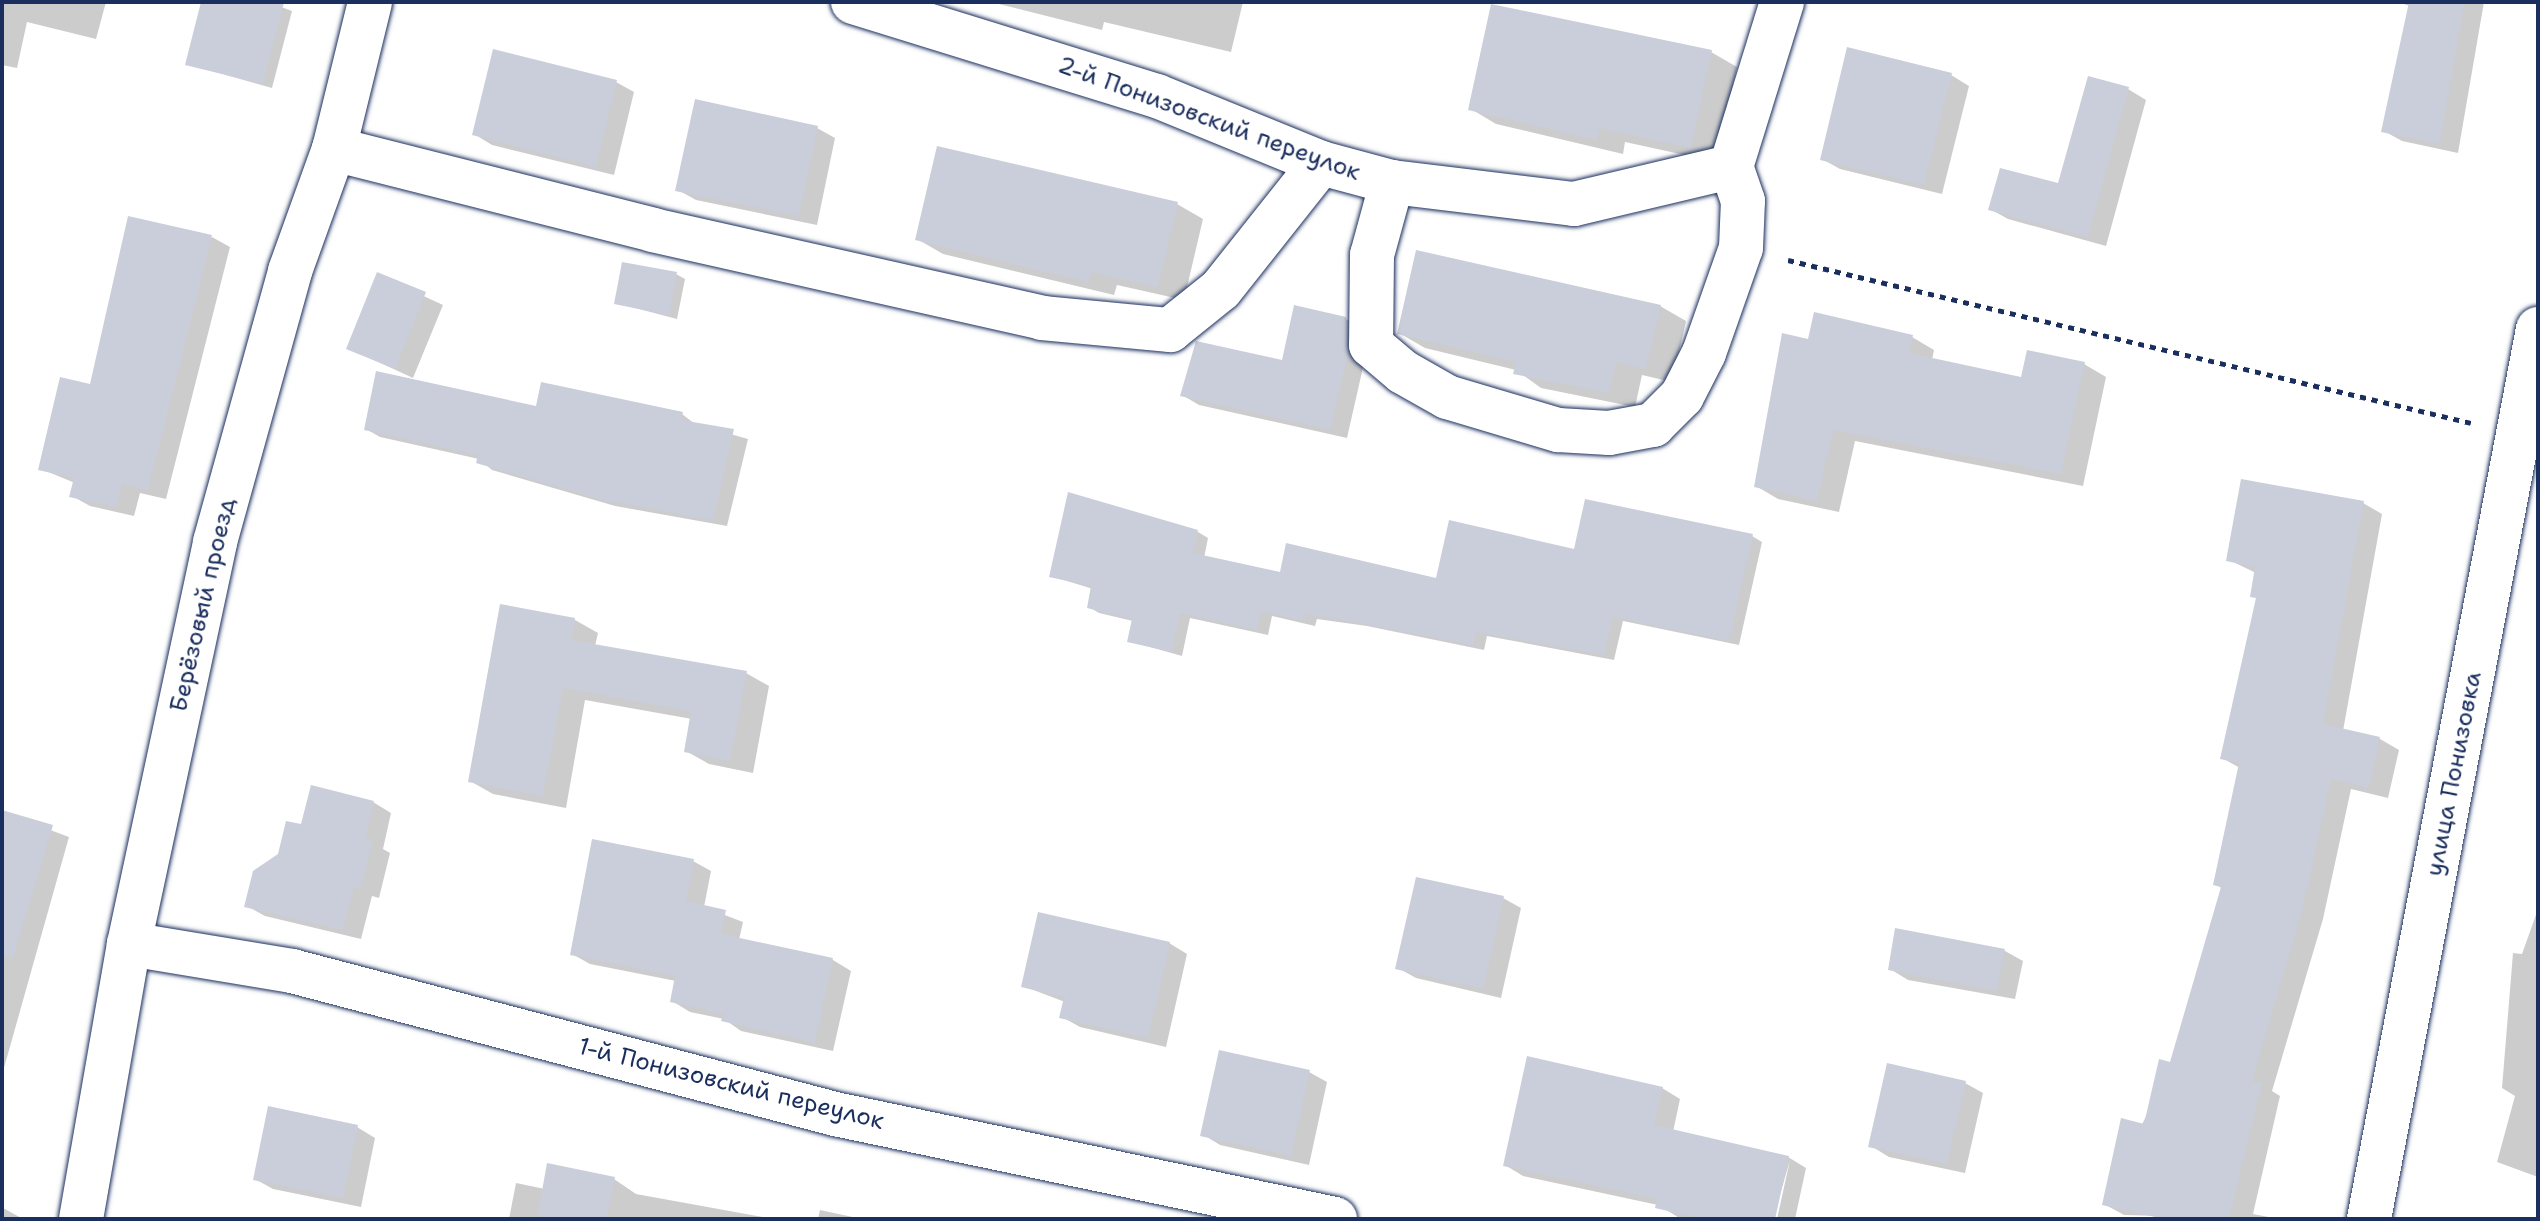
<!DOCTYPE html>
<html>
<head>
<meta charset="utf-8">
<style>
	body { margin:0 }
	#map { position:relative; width:2540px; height:1221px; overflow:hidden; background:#fff; font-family:"Shantell Sans",sans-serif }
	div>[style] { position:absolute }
	.shadow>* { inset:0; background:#0003 }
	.building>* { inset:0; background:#caceda }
	.path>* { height:5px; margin-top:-2.5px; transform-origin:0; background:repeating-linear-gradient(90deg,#1b2f5e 0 6px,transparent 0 12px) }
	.roads { filter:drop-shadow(0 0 2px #1b2f5e) drop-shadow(0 0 2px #1b2f5e) }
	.minor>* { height:44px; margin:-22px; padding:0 22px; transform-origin:22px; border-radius:22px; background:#fff }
	.major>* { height:44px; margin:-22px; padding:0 22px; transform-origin:22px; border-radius:22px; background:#fff }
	span { translate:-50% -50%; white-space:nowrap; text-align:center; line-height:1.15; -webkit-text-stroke:7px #fff; paint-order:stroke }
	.street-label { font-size:24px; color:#1b2f5e }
	.frame { position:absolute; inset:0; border:4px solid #1b2f5e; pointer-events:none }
</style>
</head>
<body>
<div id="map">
	<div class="shadow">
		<i style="clip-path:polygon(2px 2px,106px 2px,96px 39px,27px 22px,17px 68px,2px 65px)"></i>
		<i style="clip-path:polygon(203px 2px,268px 2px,292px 11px,272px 88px,187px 64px)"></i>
		<i style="clip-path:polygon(991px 2px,1243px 2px,1231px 52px,1104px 22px,1102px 30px)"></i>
		<i style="clip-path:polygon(2397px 2px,2484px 2px,2458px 153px,2402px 141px,2384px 131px,2410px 6px)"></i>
		<i style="clip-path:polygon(1711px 52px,1737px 67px,1717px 162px,1625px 142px,1623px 154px,1496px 124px,1471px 109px)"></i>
		<i style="clip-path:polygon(1951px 75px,1969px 86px,1942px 194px,1840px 169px,1822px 159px)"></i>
		<i style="clip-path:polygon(616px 82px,634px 92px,614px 175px,492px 145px,474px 134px)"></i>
		<i style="clip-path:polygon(2128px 89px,2146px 100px,2106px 246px,2008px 219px,1990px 209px,2060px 186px)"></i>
		<i style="clip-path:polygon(817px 128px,835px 138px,817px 225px,696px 200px,678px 190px)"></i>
		<i style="clip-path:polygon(1177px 204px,1203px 219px,1184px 300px,1117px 285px,1114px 295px,943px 254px,917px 239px)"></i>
		<i style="clip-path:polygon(212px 237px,230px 247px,166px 499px,140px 493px,134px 516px,90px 506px,72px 496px,75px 483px,41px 469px,91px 387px)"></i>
		<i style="clip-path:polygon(676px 274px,685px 279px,677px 319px,616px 303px)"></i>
		<i style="clip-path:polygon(378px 275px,443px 305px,413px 378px,348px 348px)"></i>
		<i style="clip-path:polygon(1660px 306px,1686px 321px,1672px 382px,1642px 375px,1635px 407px,1541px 388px,1516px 370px,1425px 348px,1399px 333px)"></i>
		<i style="clip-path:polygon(1346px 319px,1362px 329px,1364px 363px,1347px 438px,1199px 405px,1182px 395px,1283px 363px)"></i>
		<i style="clip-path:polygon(1912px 337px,1934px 350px,1932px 360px,2023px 380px,2084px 364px,2106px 377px,2083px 486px,1855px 441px,1839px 512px,1778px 499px,1756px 486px,1809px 342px)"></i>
		<i style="clip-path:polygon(538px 408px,682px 414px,695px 424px,748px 439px,727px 526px,615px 506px,492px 470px,479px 459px,380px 437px,366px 429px)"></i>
		<i style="clip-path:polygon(1069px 495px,1198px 532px,1208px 538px,1204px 558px,1281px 575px,1437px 580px,1576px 552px,1752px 536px,1762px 542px,1739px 645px,1623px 621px,1614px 660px,1487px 636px,1484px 650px,1367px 626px,1317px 619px,1315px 626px,1272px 616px,1268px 635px,1190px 618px,1182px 656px,1129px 641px,1133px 621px,1099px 613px,1089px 607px,1093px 589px,1051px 576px)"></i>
		<i style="clip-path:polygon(2363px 503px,2382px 514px,2343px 731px,2380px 739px,2399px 750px,2388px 798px,2351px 789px,2323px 919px,2272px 1091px,2280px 1096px,2253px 1214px,2279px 1219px,2124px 1215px,2104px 1204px,2171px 1064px,2223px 889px,2215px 884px,2240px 768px,2222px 758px,2258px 599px,2256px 573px,2229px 560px)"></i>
		<i style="clip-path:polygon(502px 606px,575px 620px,598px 633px,595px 646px,746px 673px,769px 686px,753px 773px,709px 764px,686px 751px,692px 719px,585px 700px,566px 808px,493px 794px,470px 781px)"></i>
		<i style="clip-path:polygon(373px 802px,391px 813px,383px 849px,390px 853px,379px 898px,372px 896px,361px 939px,265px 916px,247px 906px,303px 827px)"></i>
		<i style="clip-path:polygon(2px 812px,69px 837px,2px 1075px)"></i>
		<i style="clip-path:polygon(693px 861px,711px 871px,704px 907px,743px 922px,739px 940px,833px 960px,851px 971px,833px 1051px,741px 1031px,724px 1019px,690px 1012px,672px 1001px,676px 981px,590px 964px,572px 954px)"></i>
		<i style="clip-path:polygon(1503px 898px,1521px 908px,1501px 998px,1416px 978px,1398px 968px)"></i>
		<i style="clip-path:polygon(2538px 909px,2538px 1177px,2497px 1162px,2515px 1096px,2502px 1088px,2513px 953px,2522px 954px)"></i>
		<i style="clip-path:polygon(1897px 930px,2005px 951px,2023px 961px,2015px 999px,1908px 980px,1890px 969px)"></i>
		<i style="clip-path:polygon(1169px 943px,1187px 954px,1166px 1047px,1080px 1027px,1062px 1017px,1065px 1002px,1023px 986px)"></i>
		<i style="clip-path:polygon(1309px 1072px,1327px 1082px,1309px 1165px,1220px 1145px,1202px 1134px)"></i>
		<i style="clip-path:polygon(1965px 1083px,1983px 1093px,1965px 1173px,1889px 1157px,1871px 1146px)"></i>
		<i style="clip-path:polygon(1662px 1088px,1680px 1099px,1673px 1132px,1788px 1157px,1806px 1168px,1795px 1219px,1777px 1219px,1790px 1160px,1773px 1219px,1681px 1219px,1658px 1205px,1523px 1176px,1505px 1165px)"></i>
		<i style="clip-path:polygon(357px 1127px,375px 1138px,361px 1207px,273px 1189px,255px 1179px)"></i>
		<i style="clip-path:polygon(614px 1179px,636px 1194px,773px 1219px,509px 1219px,516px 1183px,545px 1189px)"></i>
		<i style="clip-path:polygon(2px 1208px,5px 1209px,23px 1219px,2px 1219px)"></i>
		<i style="clip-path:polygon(820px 1210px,862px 1219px,818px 1219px)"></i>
	</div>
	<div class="building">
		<i style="clip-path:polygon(201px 2px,284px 2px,263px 84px,185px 65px)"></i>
		<i style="clip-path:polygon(2409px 2px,2464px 2px,2440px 144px,2381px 132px)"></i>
		<i style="clip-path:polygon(1491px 4px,1712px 50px,1691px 148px,1600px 128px,1597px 140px,1468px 110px)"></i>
		<i style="clip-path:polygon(1847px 47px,1952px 73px,1924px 185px,1820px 160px)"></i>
		<i style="clip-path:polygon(493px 49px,617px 80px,596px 167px,472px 135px)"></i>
		<i style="clip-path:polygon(2088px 76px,2129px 87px,2088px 237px,1988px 210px,2000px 168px,2058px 183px)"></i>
		<i style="clip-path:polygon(695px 99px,818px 126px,799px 216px,675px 191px)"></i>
		<i style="clip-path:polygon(937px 146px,1178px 202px,1158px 287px,1091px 272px,1088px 282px,915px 240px)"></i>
		<i style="clip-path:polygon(128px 216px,212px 235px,148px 490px,122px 484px,116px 507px,69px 497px,74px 478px,38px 470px,60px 377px,90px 384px)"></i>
		<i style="clip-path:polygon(1416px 250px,1661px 305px,1646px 369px,1616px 362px,1609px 393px,1513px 374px,1516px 362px,1397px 334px)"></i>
		<i style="clip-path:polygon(622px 262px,677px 272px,669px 315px,614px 304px)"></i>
		<i style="clip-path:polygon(377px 272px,426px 292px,395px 369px,346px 349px)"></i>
		<i style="clip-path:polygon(1294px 305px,1346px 317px,1348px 353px,1330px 430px,1180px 396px,1196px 341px,1282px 360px)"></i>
		<i style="clip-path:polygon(1814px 312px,1913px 335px,1909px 353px,2021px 377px,2027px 350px,2085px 362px,2061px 474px,1833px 430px,1817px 501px,1754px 487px,1782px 333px,1808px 339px)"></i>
		<i style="clip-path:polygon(376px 371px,536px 406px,541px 382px,683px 412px,681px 420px,734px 429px,713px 520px,599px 499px,476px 463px,478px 455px,364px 430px)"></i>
		<i style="clip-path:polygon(2241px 479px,2364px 501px,2323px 724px,2380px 737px,2369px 788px,2331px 779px,2303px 907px,2252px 1081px,2262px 1083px,2229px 1219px,2164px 1219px,2102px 1205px,2121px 1118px,2144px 1124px,2159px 1059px,2170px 1062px,2221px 887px,2213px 885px,2239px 763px,2220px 759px,2256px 598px,2250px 597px,2255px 567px,2226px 561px)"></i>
		<i style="clip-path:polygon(1068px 492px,1198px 530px,1193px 553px,1280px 572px,1286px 543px,1436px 578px,1449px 520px,1574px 549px,1585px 499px,1753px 534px,1729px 641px,1613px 617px,1604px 655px,1476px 632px,1473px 645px,1354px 622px,1306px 614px,1305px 621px,1261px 611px,1257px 630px,1180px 613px,1172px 652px,1127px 642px,1132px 619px,1087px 608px,1091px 586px,1049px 577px)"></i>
		<i style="clip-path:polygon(500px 604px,575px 618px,571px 640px,747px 671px,730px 761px,684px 752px,691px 711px,563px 688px,543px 796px,468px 782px)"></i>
		<i style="clip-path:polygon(311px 785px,374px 801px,365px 840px,373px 841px,361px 889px,354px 887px,343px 930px,244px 907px,253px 871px,278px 854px,286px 821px,301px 824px)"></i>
		<i style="clip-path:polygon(2px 810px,53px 825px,13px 958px,2px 956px)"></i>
		<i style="clip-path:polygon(592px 839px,694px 859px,686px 901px,726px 910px,721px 934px,833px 958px,815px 1043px,721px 1021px,723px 1014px,670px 1002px,675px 976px,570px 955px)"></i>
		<i style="clip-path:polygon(1416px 877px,1504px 896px,1483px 989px,1395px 969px)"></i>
		<i style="clip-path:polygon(1038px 912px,1170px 942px,1148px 1038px,1059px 1018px,1064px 997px,1021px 987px)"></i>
		<i style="clip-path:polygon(1895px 928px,2005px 949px,1997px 991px,1888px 970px)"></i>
		<i style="clip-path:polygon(1219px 1050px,1310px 1070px,1291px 1156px,1200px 1136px)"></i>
		<i style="clip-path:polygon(1527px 1056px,1663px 1087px,1654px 1125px,1789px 1156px,1775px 1219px,1703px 1219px,1655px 1208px,1657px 1199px,1503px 1166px)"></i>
		<i style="clip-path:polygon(1887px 1063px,1966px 1081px,1947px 1164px,1868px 1147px)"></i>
		<i style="clip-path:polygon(268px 1106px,358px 1125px,343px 1198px,253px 1180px)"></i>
		<i style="clip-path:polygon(547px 1163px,615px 1177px,606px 1219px,537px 1219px)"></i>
	</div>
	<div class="path">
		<i style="left:1788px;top:260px;width:702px;rotate:13.42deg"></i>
	</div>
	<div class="roads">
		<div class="minor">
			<i style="left:853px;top:2px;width:318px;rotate:17.2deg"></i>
			<i style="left:1157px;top:96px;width:177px;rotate:22.2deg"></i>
			<i style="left:1321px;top:163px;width:73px;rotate:15deg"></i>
			<i style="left:1392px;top:182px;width:183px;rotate:6.9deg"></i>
			<i style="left:1574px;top:204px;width:161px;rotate:-13.3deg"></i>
			<i style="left:1731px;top:167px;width:173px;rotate:-72.8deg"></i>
			<i style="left:334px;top:149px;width:329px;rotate:14.2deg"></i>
			<i style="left:653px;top:230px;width:399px;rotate:12.7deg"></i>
			<i style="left:1042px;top:318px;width:129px;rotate:5.4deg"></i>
			<i style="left:1170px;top:330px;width:65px;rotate:-38.8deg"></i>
			<i style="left:1221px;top:289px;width:161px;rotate:-51.6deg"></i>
			<i style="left:1392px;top:182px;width:76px;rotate:105.3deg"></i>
			<i style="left:1372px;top:255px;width:90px;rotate:90.6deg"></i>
			<i style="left:1371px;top:345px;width:42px;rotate:40.2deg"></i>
			<i style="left:1403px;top:372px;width:51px;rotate:29.6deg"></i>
			<i style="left:1447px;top:397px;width:116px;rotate:16.6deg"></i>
			<i style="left:1558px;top:430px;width:51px;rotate:3.4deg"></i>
			<i style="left:1609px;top:433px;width:45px;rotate:-10.3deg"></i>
			<i style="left:1653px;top:425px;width:41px;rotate:-45deg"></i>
			<i style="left:1682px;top:396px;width:48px;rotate:-62.9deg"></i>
			<i style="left:1704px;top:353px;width:111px;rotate:-70.6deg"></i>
			<i style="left:1741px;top:248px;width:47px;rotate:-87.6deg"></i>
			<i style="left:1743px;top:201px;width:36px;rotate:-109deg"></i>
			<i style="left:129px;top:944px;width:165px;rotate:9.4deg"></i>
			<i style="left:292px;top:971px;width:562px;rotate:14.75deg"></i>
			<i style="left:835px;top:1114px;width:511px;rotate:11.86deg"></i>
			<i style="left:81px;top:1219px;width:279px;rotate:-80.1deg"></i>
			<i style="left:129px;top:944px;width:411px;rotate:-77.9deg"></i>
			<i style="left:215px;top:542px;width:281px;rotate:-74.5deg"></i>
			<i style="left:290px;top:271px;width:130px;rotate:-70.2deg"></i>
			<i style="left:334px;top:149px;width:151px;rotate:-76.2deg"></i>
		</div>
		<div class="major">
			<i style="left:2369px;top:1219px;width:906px;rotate:-79.25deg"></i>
		</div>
	</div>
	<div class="street-label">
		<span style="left:1209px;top:119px;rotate:20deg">2-й Понизовский переулок</span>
		<span style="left:203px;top:605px;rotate:-77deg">Берёзовый проезд</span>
		<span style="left:2454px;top:774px;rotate:-79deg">улица Понизовка</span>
		<span style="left:731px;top:1084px;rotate:14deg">1-й Понизовский переулок</span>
	</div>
	<div class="frame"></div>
</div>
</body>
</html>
